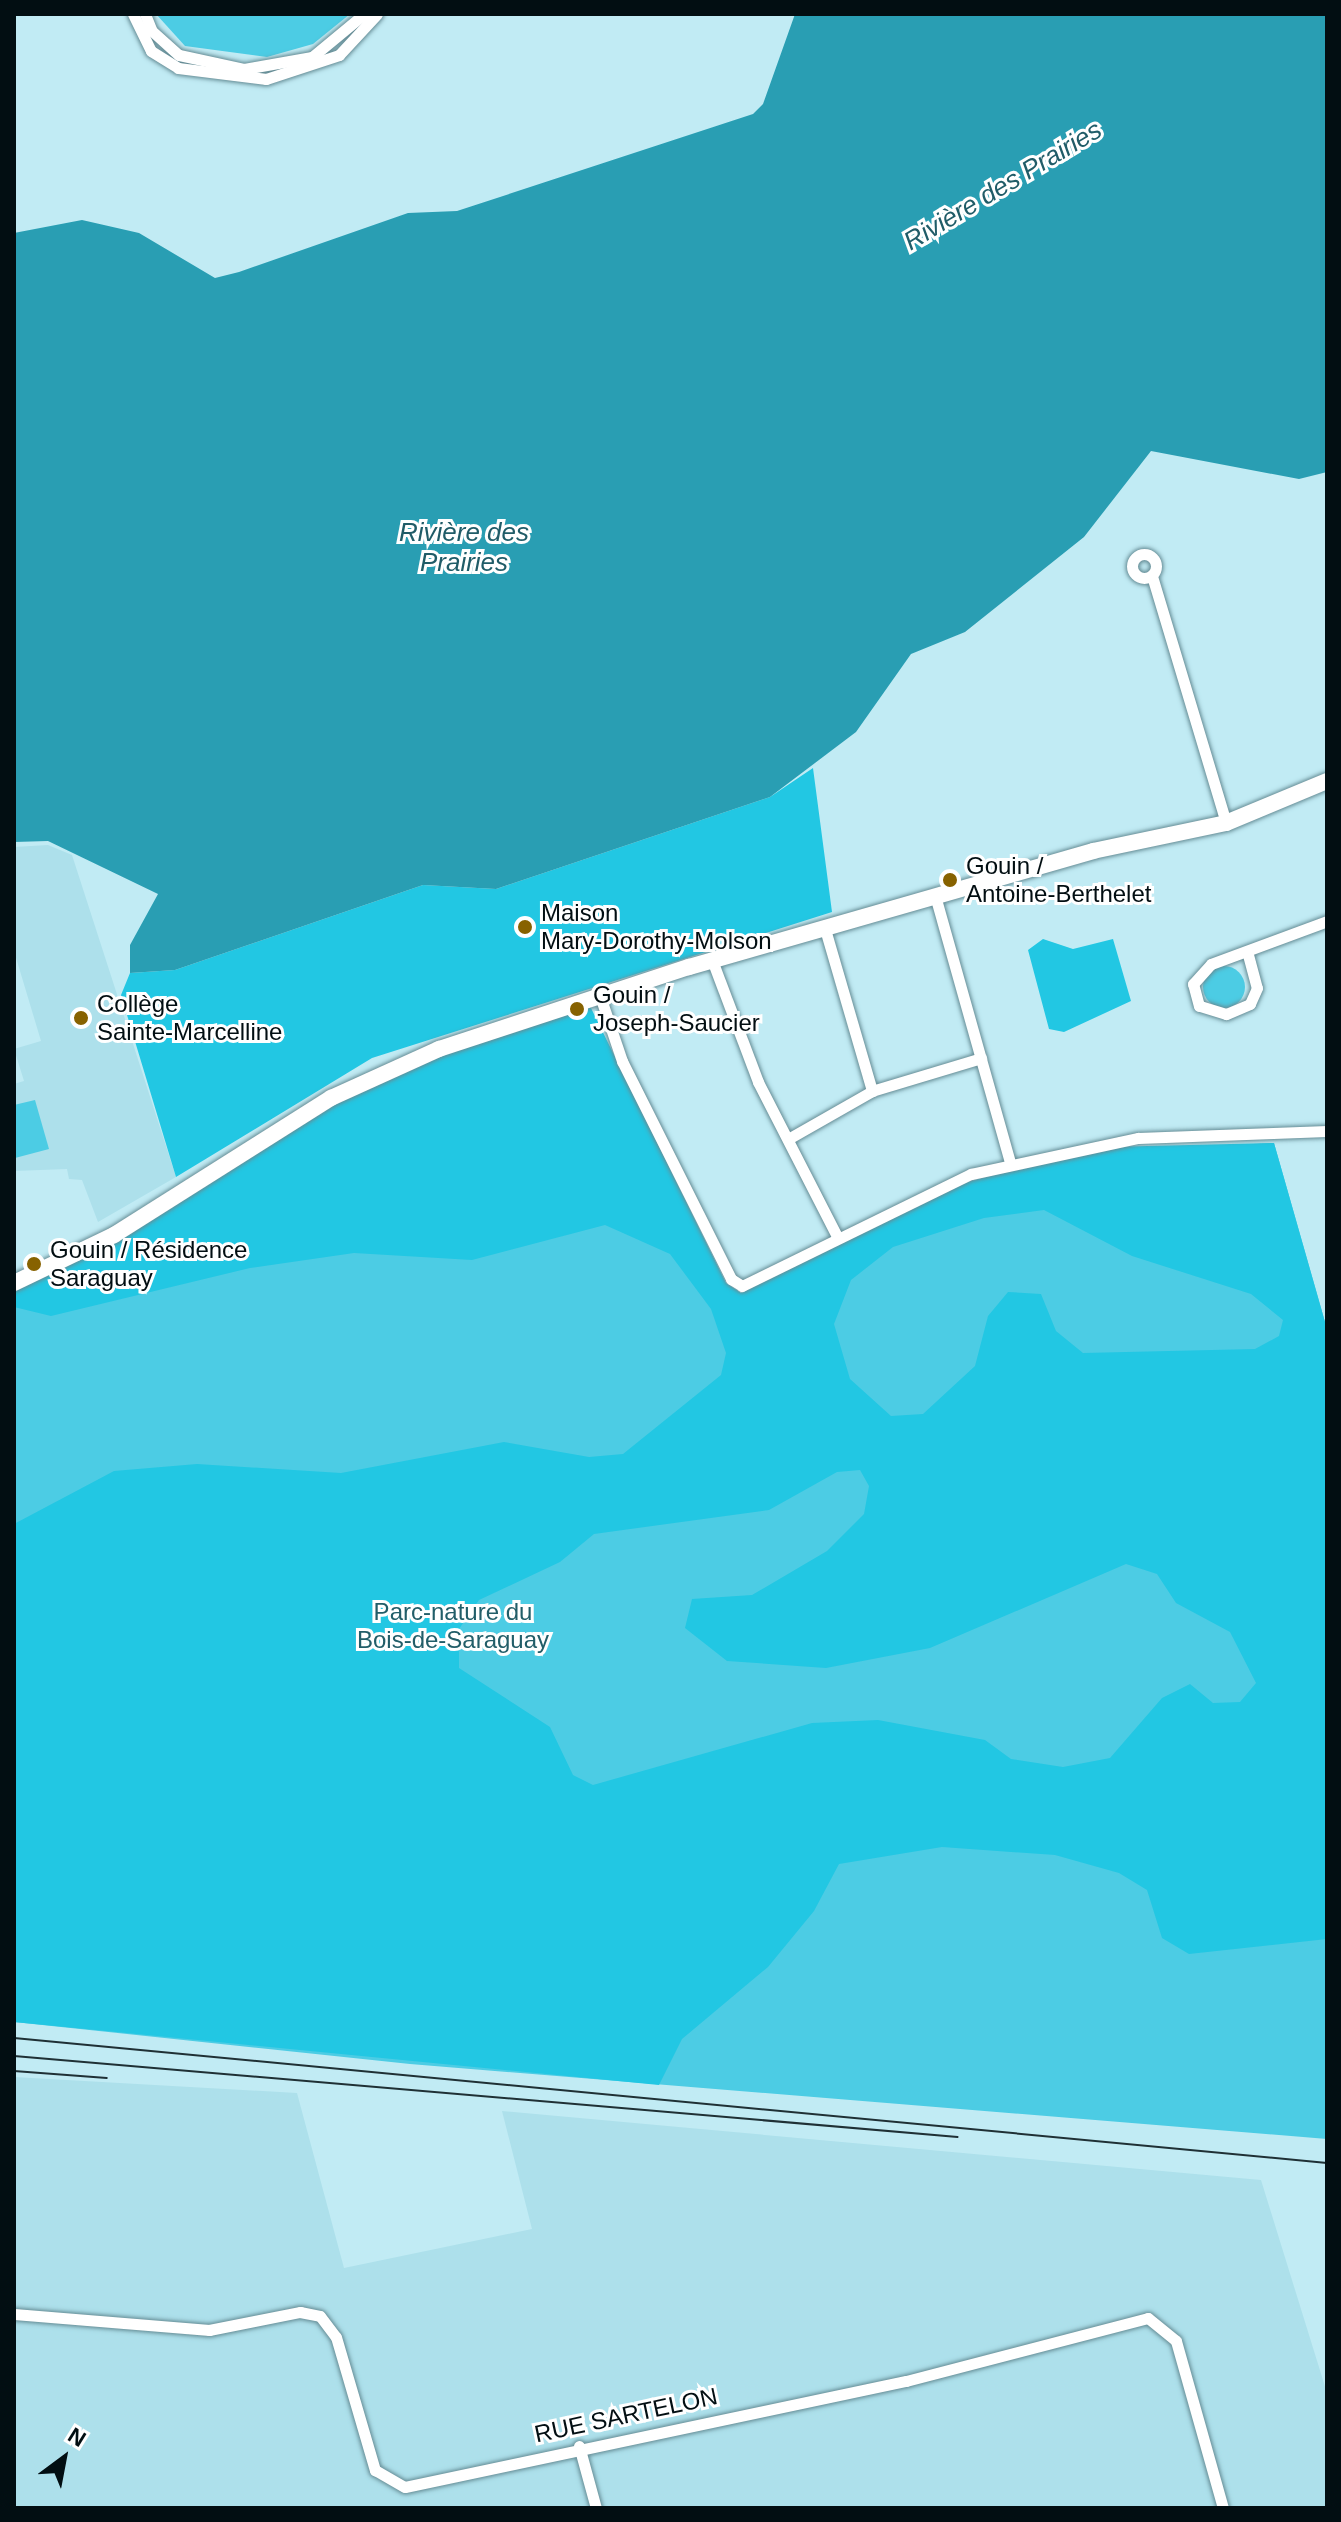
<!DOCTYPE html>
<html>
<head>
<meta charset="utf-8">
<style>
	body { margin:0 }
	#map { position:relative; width:1341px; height:2522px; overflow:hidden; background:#c1ebf4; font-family:Helvetica,sans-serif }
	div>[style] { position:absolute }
	.built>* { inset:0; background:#ade0eb }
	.green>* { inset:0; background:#4ccce4 }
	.round { border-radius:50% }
	.forest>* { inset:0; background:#22c7e3 }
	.water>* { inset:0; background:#299eb3 }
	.roads { filter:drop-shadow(0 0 2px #658c95) drop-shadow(0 0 2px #658c95) }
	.street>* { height:11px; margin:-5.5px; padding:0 5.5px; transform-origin:5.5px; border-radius:5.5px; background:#fff }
	.street>.ring { margin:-5.5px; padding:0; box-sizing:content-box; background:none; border:11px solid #fff; border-radius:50% }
	.secondary>* { height:16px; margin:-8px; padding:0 8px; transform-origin:8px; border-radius:8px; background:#fff }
	.tram>* { height:2px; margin:-1px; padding:0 1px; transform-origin:1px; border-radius:1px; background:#1f3035 }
	.dots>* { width:22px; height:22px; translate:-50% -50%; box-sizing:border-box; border:4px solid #fff; border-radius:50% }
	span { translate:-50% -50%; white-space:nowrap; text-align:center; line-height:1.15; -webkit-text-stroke:6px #fff; paint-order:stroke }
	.poi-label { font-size:24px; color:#020e12 }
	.left { translate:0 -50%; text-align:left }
	.park-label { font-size:24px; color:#225e69 }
	.street-label { font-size:24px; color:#020e12 }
	.water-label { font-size:26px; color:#205c68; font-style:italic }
	.frame { position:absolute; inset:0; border:16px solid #020e12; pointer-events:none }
	.north { position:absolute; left:24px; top:2418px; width:80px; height:80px; -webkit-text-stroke:6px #fff; paint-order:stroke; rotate:32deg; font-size:22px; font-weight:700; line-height:32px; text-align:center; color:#020e12 }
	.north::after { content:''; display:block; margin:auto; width:28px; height:36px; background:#020e12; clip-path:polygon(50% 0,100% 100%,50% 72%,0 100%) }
</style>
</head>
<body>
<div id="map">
	<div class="built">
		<i style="clip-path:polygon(48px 845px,72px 855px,176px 1177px,98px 1222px,82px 1180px,69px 1179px,67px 1169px,14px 1171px,14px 1084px,24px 1081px,14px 1049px,41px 1041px,14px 951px,14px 847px)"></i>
		<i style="clip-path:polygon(14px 2077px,297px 2093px,344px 2268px,532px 2229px,502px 2111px,1261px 2180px,1327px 2393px,1327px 2508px,14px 2508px)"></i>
	</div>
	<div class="green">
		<i style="clip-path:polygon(156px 14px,350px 14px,313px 44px,267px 57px,185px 46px)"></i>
		<i class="round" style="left:1203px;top:966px;width:42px;height:42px"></i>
		<i style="clip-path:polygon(372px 1083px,741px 1293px,953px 1186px,1069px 1154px,1274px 1143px,1327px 1329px,1327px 2139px,410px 2064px,14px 2022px,14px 1292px)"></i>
		<i style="clip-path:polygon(35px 1100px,49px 1149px,15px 1158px,14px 1105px)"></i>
	</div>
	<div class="forest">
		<i style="clip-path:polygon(813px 768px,832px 912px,372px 1058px,176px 1177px,121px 995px,130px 973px,175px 970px,423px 885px,496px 889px,770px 797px)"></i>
		<i style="clip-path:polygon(1043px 939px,1073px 949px,1113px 939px,1131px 1001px,1064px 1032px,1049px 1029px,1028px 950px)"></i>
		<i style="clip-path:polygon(evenodd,590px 1006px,726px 1283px,741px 1293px,953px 1186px,1106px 1147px,1274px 1143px,1327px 1329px,1327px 1939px,1189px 1954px,1162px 1938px,1147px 1890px,1119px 1873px,1055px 1855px,942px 1847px,839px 1864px,814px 1911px,768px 1967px,682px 2039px,659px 2085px,14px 2022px,14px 1524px,114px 1471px,197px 1464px,341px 1473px,504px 1442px,589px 1457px,623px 1454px,721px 1375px,726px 1353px,711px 1309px,670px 1254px,605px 1225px,472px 1260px,354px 1253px,250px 1268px,51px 1316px,14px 1307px,14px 1292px,348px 1096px,410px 1066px,590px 1006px,1044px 1210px,1132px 1256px,1251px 1294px,1283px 1320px,1279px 1336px,1255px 1349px,1083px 1353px,1056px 1331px,1041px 1294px,1008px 1292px,988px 1316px,975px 1366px,923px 1414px,891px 1416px,850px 1379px,834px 1324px,851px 1280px,893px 1247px,984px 1218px,1044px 1210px,590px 1006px,860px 1470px,869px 1486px,864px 1514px,827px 1551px,752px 1595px,692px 1599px,685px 1628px,727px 1661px,826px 1668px,930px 1648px,1126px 1564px,1157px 1574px,1176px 1603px,1230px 1632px,1256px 1683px,1240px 1702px,1213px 1703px,1190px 1684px,1162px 1698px,1110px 1758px,1063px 1767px,1011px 1759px,985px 1740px,878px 1720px,812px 1723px,593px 1785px,573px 1775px,550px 1727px,459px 1668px,459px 1629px,479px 1600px,560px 1562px,594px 1534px,769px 1510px,837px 1472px,860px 1470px)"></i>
	</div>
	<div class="water">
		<i style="clip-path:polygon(795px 14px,1327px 14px,1327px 472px,1299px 479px,1151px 451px,1084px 537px,965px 632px,911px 654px,856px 732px,770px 797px,496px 889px,423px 885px,175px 970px,130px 973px,130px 945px,158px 894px,48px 841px,14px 842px,14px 233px,82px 220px,139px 233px,215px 278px,239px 272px,408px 213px,457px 211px,753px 114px,763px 104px)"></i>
	</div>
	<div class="roads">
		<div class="street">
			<i style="left:133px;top:14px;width:41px;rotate:64.1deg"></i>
			<i style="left:151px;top:51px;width:32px;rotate:32deg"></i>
			<i style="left:178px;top:68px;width:89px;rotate:7.1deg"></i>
			<i style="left:266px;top:79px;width:77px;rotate:-18.2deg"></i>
			<i style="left:339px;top:55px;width:56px;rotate:-47.2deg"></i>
			<i style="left:145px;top:14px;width:18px;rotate:68deg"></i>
			<i style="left:152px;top:31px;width:36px;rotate:42deg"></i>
			<i style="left:179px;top:55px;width:66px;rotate:12.2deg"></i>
			<i style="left:244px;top:69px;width:69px;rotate:-10deg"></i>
			<i style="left:312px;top:57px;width:67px;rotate:-39.6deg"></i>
			<i class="ring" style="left:1132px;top:554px;width:13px;height:13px"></i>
			<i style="left:1152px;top:576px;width:258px;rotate:73.3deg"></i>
			<i style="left:936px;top:899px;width:276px;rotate:74.3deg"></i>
			<i style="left:825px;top:929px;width:169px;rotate:73.8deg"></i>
			<i style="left:1247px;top:951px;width:38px;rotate:75deg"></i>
			<i style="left:1257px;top:988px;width:17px;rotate:114deg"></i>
			<i style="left:1250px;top:1004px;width:26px;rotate:157deg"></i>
			<i style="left:1226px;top:1014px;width:28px;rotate:-163deg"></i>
			<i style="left:1199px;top:1006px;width:23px;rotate:-105deg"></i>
			<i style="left:1193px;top:984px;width:27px;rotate:-48deg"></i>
			<i style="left:1211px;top:964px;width:124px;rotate:-20.3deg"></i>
			<i style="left:712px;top:960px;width:130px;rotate:69.3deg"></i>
			<i style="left:758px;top:1082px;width:175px;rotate:62.9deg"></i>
			<i style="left:600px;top:996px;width:69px;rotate:71.3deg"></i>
			<i style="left:622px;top:1061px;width:244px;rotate:63.4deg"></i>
			<i style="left:731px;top:1279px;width:13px;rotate:32deg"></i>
			<i style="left:742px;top:1286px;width:255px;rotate:-26.1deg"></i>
			<i style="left:971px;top:1174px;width:171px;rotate:-12.2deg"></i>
			<i style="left:1138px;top:1138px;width:189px;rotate:-2.1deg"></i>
			<i style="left:788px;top:1139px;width:97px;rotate:-29.7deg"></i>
			<i style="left:872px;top:1091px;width:114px;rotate:-16.8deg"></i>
			<i style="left:14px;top:2314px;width:196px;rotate:4.7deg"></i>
			<i style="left:209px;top:2330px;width:93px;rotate:-11.2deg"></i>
			<i style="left:300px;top:2312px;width:20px;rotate:11deg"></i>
			<i style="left:320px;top:2316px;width:26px;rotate:53deg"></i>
			<i style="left:336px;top:2337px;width:139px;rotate:73.7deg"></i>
			<i style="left:375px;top:2470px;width:34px;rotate:30deg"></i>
			<i style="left:405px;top:2487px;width:512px;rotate:-11.95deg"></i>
			<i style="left:906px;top:2381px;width:250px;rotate:-14.6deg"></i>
			<i style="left:1148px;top:2318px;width:36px;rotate:39deg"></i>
			<i style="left:1176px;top:2341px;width:173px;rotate:74.3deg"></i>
			<i style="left:579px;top:2446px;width:64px;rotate:74.7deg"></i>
		</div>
		<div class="secondary">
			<i style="left:14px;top:1283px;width:111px;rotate:-25.6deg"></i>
			<i style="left:114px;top:1235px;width:257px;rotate:-32.3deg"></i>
			<i style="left:331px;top:1098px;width:119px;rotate:-24.4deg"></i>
			<i style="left:439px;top:1049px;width:263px;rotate:-18.2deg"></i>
			<i style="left:689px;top:967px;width:420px;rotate:-16deg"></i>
			<i style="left:1093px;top:851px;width:136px;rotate:-11.9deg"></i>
			<i style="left:1226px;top:823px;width:109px;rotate:-22.6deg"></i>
		</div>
	</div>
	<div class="tram">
		<i style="left:14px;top:2038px;width:1319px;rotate:5.44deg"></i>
		<i style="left:14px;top:2056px;width:947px;rotate:4.9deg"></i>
		<i style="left:14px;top:2071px;width:93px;rotate:4.3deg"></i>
	</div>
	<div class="dots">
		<i style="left:950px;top:880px;background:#876200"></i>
		<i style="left:525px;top:927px;background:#876200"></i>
		<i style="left:577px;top:1009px;background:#876200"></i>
		<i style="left:81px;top:1018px;background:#876200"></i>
		<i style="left:34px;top:1264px;background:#876200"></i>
	</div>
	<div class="poi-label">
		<span class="left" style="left:966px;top:880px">Gouin /<br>Antoine-Berthelet</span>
		<span class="left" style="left:541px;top:927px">Maison<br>Mary-Dorothy-Molson</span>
		<span class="left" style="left:593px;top:1009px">Gouin /<br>Joseph-Saucier</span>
		<span class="left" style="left:97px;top:1018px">Collège<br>Sainte-Marcelline</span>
		<span class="left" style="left:50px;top:1264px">Gouin / Résidence<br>Saraguay</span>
	</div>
	<div class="park-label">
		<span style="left:453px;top:1626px">Parc-nature du<br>Bois-de-Saraguay</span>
	</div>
	<div class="street-label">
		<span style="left:626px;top:2415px;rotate:-12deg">RUE SARTELON</span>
	</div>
	<div class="water-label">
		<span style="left:1003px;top:186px;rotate:-31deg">Rivière des Prairies</span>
		<span style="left:464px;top:548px">Rivière des<br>Prairies</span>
	</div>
	<div class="frame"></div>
	<div class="north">N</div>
</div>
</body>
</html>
